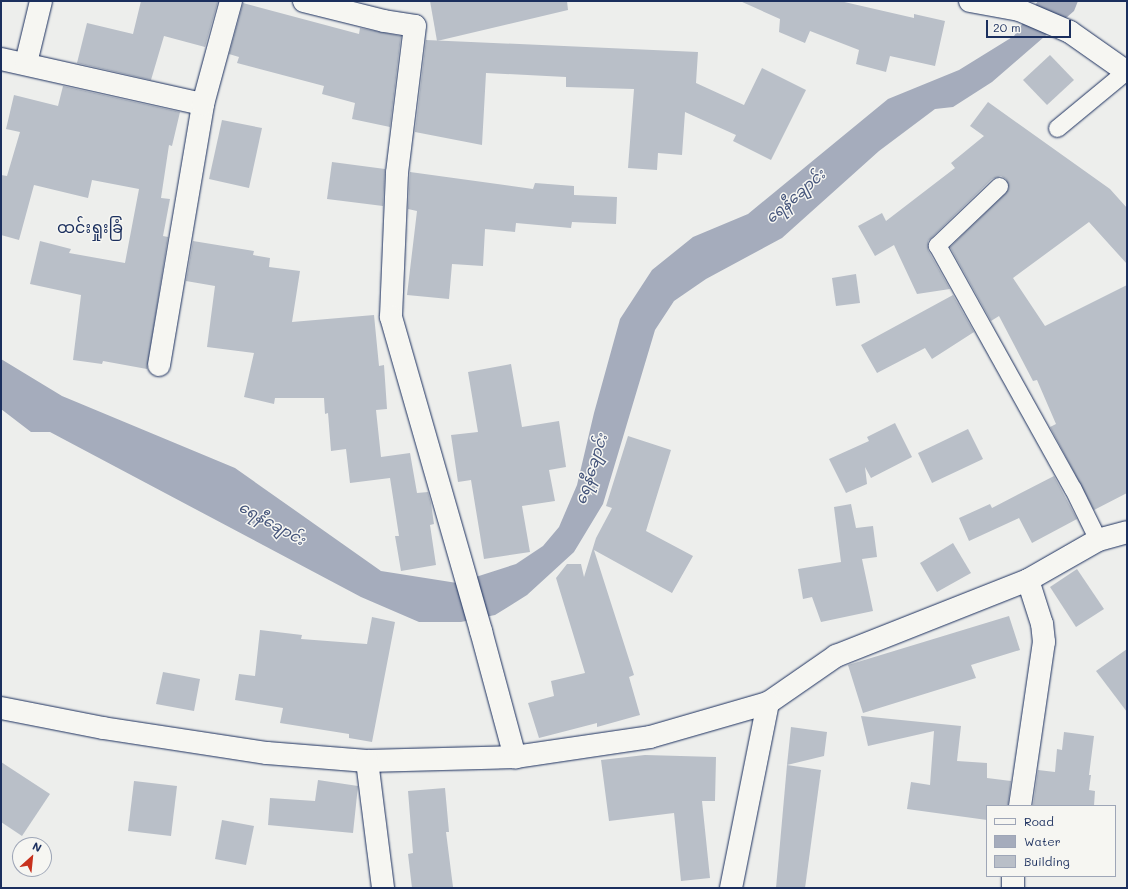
<!DOCTYPE html>
<html>
<head>
<meta charset="utf-8">
<style>
	body { margin:0 }
	#map { position:relative; width:1128px; height:889px; overflow:hidden; background:#edeeec; font-family:Mali,"Noto Sans Myanmar",sans-serif }
	div>[style] { position:absolute }
	.water>* { inset:0; background:#a5acbc }
	.building>* { inset:0; background:#b9bfc8 }
	.roads { filter:drop-shadow(0 0 1px #1b2f5e) drop-shadow(0 0 1px #1b2f5e) }
	.service>* { height:17px; margin:-8.5px; padding:0 8.5px; transform-origin:8.5px; border-radius:8.5px; background:#f6f6f2 }
	.minor>* { height:22px; margin:-11px; padding:0 11px; transform-origin:11px; border-radius:11px; background:#f6f6f2 }
	span { translate:-50% -50%; white-space:nowrap; text-align:center; line-height:1.15; -webkit-text-stroke:3px #f6f6f2; paint-order:stroke }
	.water-label { font-size:15px; color:#44547a; font-style:italic }
	.quarter-label { font-size:16px; color:#1b2f5e }
	.frame { position:absolute; inset:0; border:2px solid #1b2f5e; pointer-events:none }
	.legend { position:absolute; left:986px; top:805px; width:130px; height:72px; box-sizing:border-box; background:#f6f6f2; border:1px solid #9ea6b7; margin:0; padding:5px 7px; list-style:none; font-size:12px; color:#1b2f5e }
	.legend li { display:flex; align-items:center; gap:8px; height:20px }
	.legend b { width:20px; border:1px solid #9ea6b7 }
	.north { position:absolute; left:12px; top:837px; width:40px; height:40px; box-sizing:border-box; background:#f6f6f2; border:1px solid #9ea6b7; border-radius:50%; rotate:27deg; font-size:11px; font-weight:700; line-height:16px; text-align:center; color:#1b2f5e }
	.north::after { content:''; display:block; margin:auto; width:14px; height:18px; background:#c8321e; clip-path:polygon(50% 0,100% 100%,50% 72%,0 100%) }
	.scale { position:absolute; left:986px; top:20px; width:85px; height:18px; box-sizing:border-box; border:2px solid #1b2f5e; border-top:0; padding-left:5px; font-size:12px; line-height:14px; white-space:nowrap; color:#1b2f5e; -webkit-text-stroke:3px #f6f6f2; paint-order:stroke }
</style>
</head>
<body>
<div id="map">
	<div class="water">
		<i style="clip-path:polygon(1038px 1px,1078px 1px,1074px 11px,992px 82px,953px 107px,935px 109px,879px 151px,782px 238px,706px 279px,674px 301px,655px 330px,603px 504px,574px 552px,527px 595px,495px 615px,461px 622px,419px 622px,361px 597px,50px 432px,31px 432px,1px 409px,1px 359px,62px 396px,235px 468px,381px 571px,457px 583px,516px 564px,543px 546px,559px 527px,577px 485px,594px 413px,620px 319px,652px 270px,693px 237px,748px 214px,888px 99px,959px 70px,1014px 36px)"></i>
	</div>
	<div class="building">
		<i style="clip-path:polygon(141px 1px,218px 1px,205px 47px,164px 36px,151px 80px,77px 63px,87px 23px,133px 34px)"></i>
		<i style="clip-path:polygon(430px 1px,567px 1px,568px 10px,437px 41px)"></i>
		<i style="clip-path:polygon(740px 1px,840px 1px,914px 18px,914px 14px,945px 21px,935px 66px,890px 56px,886px 72px,856px 64px,859px 50px,810px 31px,805px 43px,779px 32px,780px 19px)"></i>
		<i style="clip-path:polygon(243px 3px,359px 34px,360px 28px,401px 36px,390px 127px,352px 119px,355px 103px,322px 94px,324px 86px,237px 63px,239px 57px,229px 54px)"></i>
		<i style="clip-path:polygon(426px 40px,698px 52px,696px 83px,744px 105px,762px 68px,806px 90px,771px 160px,733px 141px,736px 135px,685px 112px,682px 155px,658px 153px,657px 170px,628px 168px,634px 89px,566px 87px,566px 77px,486px 73px,482px 145px,415px 132px)"></i>
		<i style="clip-path:polygon(1050px 55px,1074px 80px,1047px 105px,1023px 80px)"></i>
		<i style="clip-path:polygon(63px 86px,180px 112px,172px 146px,169px 145px,161px 198px,170px 199px,163px 236px,168px 237px,147px 369px,103px 361px,102px 364px,73px 360px,81px 295px,30px 284px,40px 241px,71px 249px,69px 253px,125px 263px,139px 189px,92px 180px,88px 198px,34px 185px,19px 240px,1px 235px,1px 175px,7px 176px,20px 132px,6px 129px,14px 95px,58px 106px)"></i>
		<i style="clip-path:polygon(988px 102px,1110px 189px,1127px 208px,1127px 264px,1089px 222px,1013px 278px,1045px 326px,1127px 285px,1127px 493px,1094px 510px,1050px 427px,1056px 424px,1037px 380px,1033px 381px,999px 316px,991px 321px,950px 247px,1006px 193px,1009px 188px,1006px 179px,1001px 176px,992px 179px,928px 241px,928px 250px,950px 289px,917px 294px,894px 245px,875px 256px,858px 226px,882px 213px,886px 221px,955px 168px,951px 163px,984px 136px,970px 126px)"></i>
		<i style="clip-path:polygon(222px 120px,262px 128px,249px 188px,209px 179px)"></i>
		<i style="clip-path:polygon(332px 162px,385px 169px,383px 206px,327px 199px)"></i>
		<i style="clip-path:polygon(410px 172px,533px 189px,535px 183px,574px 186px,574px 195px,617px 197px,616px 224px,572px 222px,571px 228px,516px 223px,515px 232px,485px 229px,483px 266px,452px 264px,449px 299px,407px 295px,417px 211px,408px 209px)"></i>
		<i style="clip-path:polygon(193px 241px,254px 251px,253px 255px,270px 258px,269px 267px,300px 271px,292px 322px,374px 315px,379px 366px,384px 365px,387px 409px,376px 410px,381px 457px,410px 453px,417px 493px,428px 492px,431px 503px,434px 524px,430px 525px,436px 565px,401px 571px,395px 536px,399px 536px,390px 478px,350px 483px,346px 449px,331px 451px,328px 413px,325px 414px,324px 398px,275px 398px,274px 404px,244px 397px,254px 353px,207px 347px,215px 286px,186px 281px)"></i>
		<i style="clip-path:polygon(856px 274px,860px 303px,836px 306px,832px 278px)"></i>
		<i style="clip-path:polygon(953px 295px,974px 332px,932px 359px,925px 348px,877px 373px,861px 345px)"></i>
		<i style="clip-path:polygon(511px 364px,522px 427px,559px 421px,566px 467px,549px 470px,555px 501px,522px 506px,530px 552px,484px 559px,471px 480px,458px 482px,451px 435px,478px 432px,468px 372px)"></i>
		<i style="clip-path:polygon(895px 423px,912px 457px,871px 478px,865px 467px,867px 484px,846px 493px,829px 459px,869px 441px,867px 437px)"></i>
		<i style="clip-path:polygon(968px 429px,983px 459px,932px 483px,918px 453px)"></i>
		<i style="clip-path:polygon(628px 436px,671px 450px,646px 531px,693px 556px,672px 593px,594px 550px,634px 675px,629px 677px,640px 715px,597px 727px,597px 723px,539px 738px,528px 703px,554px 696px,551px 681px,585px 673px,556px 578px,567px 564px,581px 564px,584px 577px,596px 538px,612px 508px,606px 506px)"></i>
		<i style="clip-path:polygon(1054px 476px,1077px 519px,1032px 543px,1019px 518px,969px 541px,959px 518px,990px 504px,992px 508px)"></i>
		<i style="clip-path:polygon(851px 504px,856px 528px,873px 526px,877px 557px,862px 559px,873px 611px,821px 622px,812px 597px,803px 599px,798px 569px,841px 562px,834px 507px)"></i>
		<i style="clip-path:polygon(953px 543px,971px 573px,937px 592px,920px 563px)"></i>
		<i style="clip-path:polygon(1077px 569px,1104px 609px,1076px 627px,1050px 587px)"></i>
		<i style="clip-path:polygon(1009px 616px,1020px 650px,971px 665px,976px 678px,863px 713px,848px 665px)"></i>
		<i style="clip-path:polygon(372px 617px,395px 622px,372px 742px,349px 738px,349px 734px,280px 723px,283px 708px,235px 700px,239px 674px,255px 676px,260px 630px,302px 635px,301px 639px,367px 644px)"></i>
		<i style="clip-path:polygon(1127px 649px,1127px 712px,1096px 671px)"></i>
		<i style="clip-path:polygon(163px 672px,200px 679px,194px 711px,156px 704px)"></i>
		<i style="clip-path:polygon(861px 716px,961px 726px,957px 761px,987px 763px,987px 778px,1011px 781px,1008px 806px,987px 806px,987px 820px,907px 809px,911px 782px,930px 785px,934px 731px,868px 746px)"></i>
		<i style="clip-path:polygon(791px 727px,827px 732px,824px 756px,787px 765px)"></i>
		<i style="clip-path:polygon(1064px 732px,1094px 736px,1089px 775px,1091px 775px,1089px 790px,1095px 791px,1094px 806px,1033px 806px,1038px 770px,1055px 772px,1057px 749px,1062px 750px)"></i>
		<i style="clip-path:polygon(645px 755px,716px 757px,715px 801px,702px 801px,710px 878px,681px 881px,674px 813px,609px 821px,601px 760px)"></i>
		<i style="clip-path:polygon(1px 762px,50px 794px,22px 836px,1px 822px)"></i>
		<i style="clip-path:polygon(787px 765px,821px 770px,805px 888px,776px 888px)"></i>
		<i style="clip-path:polygon(318px 780px,358px 786px,353px 833px,268px 825px,270px 798px,315px 801px)"></i>
		<i style="clip-path:polygon(134px 781px,177px 786px,171px 836px,128px 831px)"></i>
		<i style="clip-path:polygon(445px 788px,449px 832px,446px 832px,453px 887px,412px 888px,408px 854px,413px 853px,408px 791px)"></i>
		<i style="clip-path:polygon(222px 820px,254px 826px,246px 865px,215px 859px)"></i>
	</div>
	<div class="roads">
		<div class="service">
			<i style="left:1057px;top:128px;width:89px;rotate:-39.6deg"></i>
			<i style="left:999px;top:186px;width:86px;rotate:136.4deg"></i>
			<i style="left:937px;top:245px;width:279px;rotate:60.9deg"></i>
			<i style="left:1073px;top:489px;width:57px;rotate:63.9deg"></i>
		</div>
		<div class="minor">
			<i style="left:304px;top:1px;width:82px;rotate:14deg"></i>
			<i style="left:384px;top:21px;width:31px;rotate:9deg"></i>
			<i style="left:415px;top:26px;width:148px;rotate:97deg"></i>
			<i style="left:397px;top:173px;width:144px;rotate:92.4deg"></i>
			<i style="left:391px;top:317px;width:327px;rotate:74deg"></i>
			<i style="left:481px;top:631px;width:131px;rotate:74.9deg"></i>
			<i style="left:970px;top:1px;width:50px;rotate:10.4deg"></i>
			<i style="left:1019px;top:10px;width:56px;rotate:23.3deg"></i>
			<i style="left:1070px;top:32px;width:70px;rotate:35.1deg"></i>
			<i style="left:1px;top:59px;width:207px;rotate:12.6deg"></i>
			<i style="left:26px;top:63px;width:64px;rotate:-76.4deg"></i>
			<i style="left:159px;top:365px;width:265px;rotate:-80.4deg"></i>
			<i style="left:203px;top:104px;width:107px;rotate:-74.8deg"></i>
			<i style="left:1px;top:708px;width:104px;rotate:11.1deg"></i>
			<i style="left:103px;top:728px;width:166px;rotate:8.7deg"></i>
			<i style="left:267px;top:753px;width:100px;rotate:4.6deg"></i>
			<i style="left:367px;top:761px;width:148px;rotate:-1.5deg"></i>
			<i style="left:515px;top:757px;width:136px;rotate:-8.4deg"></i>
			<i style="left:650px;top:737px;width:123px;rotate:-16.1deg"></i>
			<i style="left:768px;top:703px;width:83px;rotate:-34.7deg"></i>
			<i style="left:836px;top:656px;width:206px;rotate:-21.6deg"></i>
			<i style="left:1028px;top:580px;width:81px;rotate:-29.7deg"></i>
			<i style="left:1098px;top:540px;width:30px;rotate:-15deg"></i>
			<i style="left:367px;top:761px;width:128px;rotate:82.8deg"></i>
			<i style="left:1020px;top:806px;width:166px;rotate:-81.7deg"></i>
			<i style="left:1044px;top:642px;width:18px;rotate:-96deg"></i>
			<i style="left:1042px;top:624px;width:46px;rotate:-107.7deg"></i>
			<i style="left:1013px;top:876px;width:12px;rotate:90deg"></i>
			<i style="left:731px;top:888px;width:189px;rotate:-78.7deg"></i>
		</div>
	</div>
	<div class="water-label">
		<span style="left:795px;top:196px;rotate:-41deg">ရေနီချောင်း</span>
		<span style="left:591px;top:469px;rotate:-72deg">ရေနီချောင်း</span>
		<span style="left:272px;top:523px;rotate:29deg">ရေနီချောင်း</span>
	</div>
	<div class="quarter-label">
		<span style="left:90px;top:227px">ထင်းရှုးခြံ</span>
	</div>
	<div class="frame"></div>
	<ul class="legend">
	<li><b style="height:5px;background:#f6f6f2"></b>Road</li>
	<li><b style="height:11px;background:#a5acbc"></b>Water</li>
	<li><b style="height:11px;background:#b9bfc8"></b>Building</li>
	</ul>
	<div class="north">N</div>
	<div class="scale">20 m</div>
</div>
</body>
</html>
